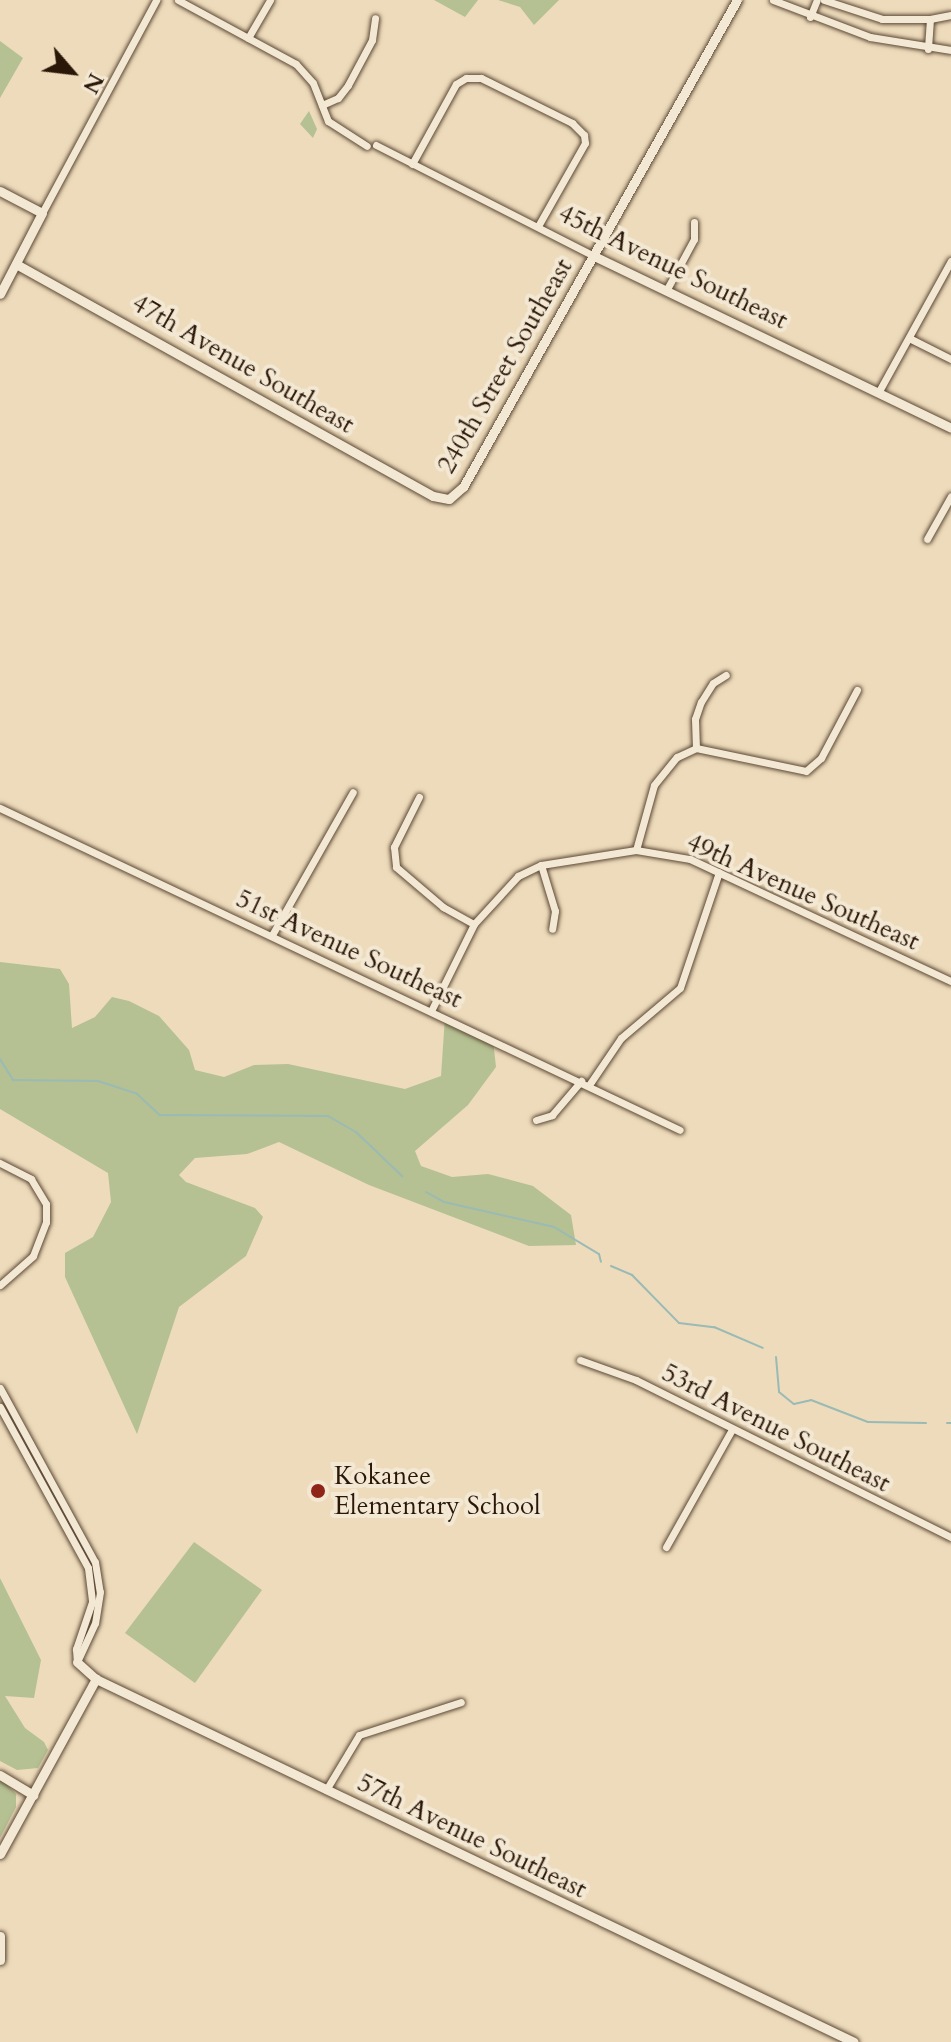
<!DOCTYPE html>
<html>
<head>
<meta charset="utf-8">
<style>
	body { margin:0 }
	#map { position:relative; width:951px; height:2042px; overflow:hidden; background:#eddbbb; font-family:Cardo,serif }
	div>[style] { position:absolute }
	.green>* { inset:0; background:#b5c192 }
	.stream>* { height:2px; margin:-1px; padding:0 1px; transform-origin:1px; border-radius:1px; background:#9abab5 }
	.roads { filter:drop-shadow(0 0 2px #5c4835) drop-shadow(0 0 2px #5c4835) }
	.minor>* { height:7px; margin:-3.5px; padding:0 3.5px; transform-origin:3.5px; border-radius:3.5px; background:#f3e8d3 }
	.tertiary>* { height:9px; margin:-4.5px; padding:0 4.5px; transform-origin:4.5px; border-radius:4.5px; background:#f3e8d3 }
	.dots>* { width:22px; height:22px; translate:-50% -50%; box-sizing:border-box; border:4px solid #f3e8d3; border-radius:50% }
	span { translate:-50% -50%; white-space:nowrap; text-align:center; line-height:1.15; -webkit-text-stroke:8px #f3e8d3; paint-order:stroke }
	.street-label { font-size:26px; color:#2b1708 }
	.poi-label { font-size:26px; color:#2b1708 }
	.left { translate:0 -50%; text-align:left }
	.north { position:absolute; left:32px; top:32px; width:80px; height:80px; -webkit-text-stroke:6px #f3e8d3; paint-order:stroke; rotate:118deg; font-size:22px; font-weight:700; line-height:32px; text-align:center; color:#2b1708 }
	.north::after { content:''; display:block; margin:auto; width:28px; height:36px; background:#2b1708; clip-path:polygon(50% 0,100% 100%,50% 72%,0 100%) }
</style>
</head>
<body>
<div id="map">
	<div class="green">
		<i style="clip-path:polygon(434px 0,478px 0,465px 17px)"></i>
		<i style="clip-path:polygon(498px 0,559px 0,534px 25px,520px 7px)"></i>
		<i style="clip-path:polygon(0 41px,23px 58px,0 98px)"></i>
		<i style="clip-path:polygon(309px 111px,317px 129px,313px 138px,300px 124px)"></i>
		<i style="clip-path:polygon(0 962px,60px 969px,69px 984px,72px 1028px,95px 1017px,112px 997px,129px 1001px,159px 1016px,189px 1050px,195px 1070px,224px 1077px,254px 1065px,288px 1064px,405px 1089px,441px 1076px,445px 1017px,493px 1040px,496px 1067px,468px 1105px,415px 1151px,421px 1166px,452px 1177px,488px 1174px,533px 1186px,571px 1215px,576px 1245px,529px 1246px,369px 1185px,279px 1142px,247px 1154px,195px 1158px,179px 1175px,186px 1182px,255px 1208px,263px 1217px,246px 1256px,179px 1307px,137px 1434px,65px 1277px,65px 1253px,93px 1237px,111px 1202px,108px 1173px,0 1109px)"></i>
		<i style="clip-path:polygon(194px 1542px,262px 1590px,195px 1683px,125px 1633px)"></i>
		<i style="clip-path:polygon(0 1578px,41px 1660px,34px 1698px,5px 1696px,25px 1728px,44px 1742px,48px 1750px,38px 1768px,17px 1770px,0 1761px)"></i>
		<i style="clip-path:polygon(0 1778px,16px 1794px,16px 1807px,0 1838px)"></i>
	</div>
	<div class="stream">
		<i style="left:0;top:1059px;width:25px;rotate:58deg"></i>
		<i style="left:13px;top:1080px;width:85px;rotate:0.7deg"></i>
		<i style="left:98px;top:1081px;width:40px;rotate:18deg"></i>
		<i style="left:136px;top:1093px;width:33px;rotate:43deg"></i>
		<i style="left:160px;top:1115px;width:168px;rotate:0.3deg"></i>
		<i style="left:328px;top:1116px;width:32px;rotate:30deg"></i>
		<i style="left:356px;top:1132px;width:64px;rotate:43.7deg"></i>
		<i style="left:426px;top:1192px;width:21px;rotate:29deg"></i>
		<i style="left:444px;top:1202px;width:113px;rotate:12.8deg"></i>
		<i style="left:554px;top:1227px;width:52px;rotate:31deg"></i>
		<i style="left:599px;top:1254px;width:8px;rotate:76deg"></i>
		<i style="left:611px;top:1266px;width:23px;rotate:23deg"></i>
		<i style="left:632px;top:1275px;width:67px;rotate:45.6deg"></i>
		<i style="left:679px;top:1323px;width:35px;rotate:7deg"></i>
		<i style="left:714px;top:1327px;width:53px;rotate:23.2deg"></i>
		<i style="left:776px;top:1357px;width:35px;rotate:85deg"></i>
		<i style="left:779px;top:1392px;width:19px;rotate:39deg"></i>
		<i style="left:794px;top:1404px;width:17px;rotate:-13deg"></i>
		<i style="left:811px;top:1400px;width:61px;rotate:21.1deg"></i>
		<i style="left:868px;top:1422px;width:58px;rotate:1deg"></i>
		<i style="left:947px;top:1423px;width:4px"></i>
	</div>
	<div class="roads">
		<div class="minor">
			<i style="left:178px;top:0;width:134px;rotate:28.5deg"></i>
			<i style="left:296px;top:64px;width:25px;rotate:48deg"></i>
			<i style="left:313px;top:83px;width:41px;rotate:68.5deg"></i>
			<i style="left:328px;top:121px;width:46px;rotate:32.7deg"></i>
			<i style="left:773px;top:0;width:104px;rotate:20.9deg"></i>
			<i style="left:870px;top:37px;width:82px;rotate:9.1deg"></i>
			<i style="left:824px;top:0;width:61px;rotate:18.1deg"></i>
			<i style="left:882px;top:19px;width:48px"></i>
			<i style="left:930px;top:19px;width:30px;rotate:94deg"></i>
			<i style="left:810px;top:17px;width:18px;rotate:-68deg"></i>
			<i style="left:930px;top:19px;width:21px;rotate:-11deg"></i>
			<i style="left:248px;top:38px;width:44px;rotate:-59.9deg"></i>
			<i style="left:322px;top:105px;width:17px;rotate:-24deg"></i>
			<i style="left:338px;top:98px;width:16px;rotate:-52deg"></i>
			<i style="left:348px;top:85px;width:51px;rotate:-61.9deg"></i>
			<i style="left:372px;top:40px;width:22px;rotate:-82deg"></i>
			<i style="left:376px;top:145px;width:245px;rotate:27deg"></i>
			<i style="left:412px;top:164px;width:91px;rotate:-61.2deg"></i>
			<i style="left:456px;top:84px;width:12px;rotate:-31deg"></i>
			<i style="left:466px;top:78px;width:15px"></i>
			<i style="left:481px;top:78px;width:102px;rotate:26.3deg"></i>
			<i style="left:572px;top:123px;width:17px;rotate:45deg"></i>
			<i style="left:584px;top:135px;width:8px;rotate:83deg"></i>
			<i style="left:585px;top:143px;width:95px;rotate:119.5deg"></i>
			<i style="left:42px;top:213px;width:242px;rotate:-61.8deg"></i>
			<i style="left:666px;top:291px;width:59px;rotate:-61.7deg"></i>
			<i style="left:694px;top:239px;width:17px;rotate:-90deg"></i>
			<i style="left:909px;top:338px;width:47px;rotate:26.6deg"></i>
			<i style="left:878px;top:393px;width:151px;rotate:-61.1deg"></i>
			<i style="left:927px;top:539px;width:49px;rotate:-60.8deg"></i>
			<i style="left:696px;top:748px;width:112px;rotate:11.8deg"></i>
			<i style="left:806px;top:771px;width:20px;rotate:-41deg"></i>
			<i style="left:821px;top:758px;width:77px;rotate:-62.1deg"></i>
			<i style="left:696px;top:748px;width:29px;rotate:-92deg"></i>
			<i style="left:695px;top:719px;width:18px;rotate:-71deg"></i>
			<i style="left:701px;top:702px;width:22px;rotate:-58deg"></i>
			<i style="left:713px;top:683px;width:15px;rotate:-32deg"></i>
			<i style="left:419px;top:797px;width:56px;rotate:116.6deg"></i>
			<i style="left:394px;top:847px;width:20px;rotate:84deg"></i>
			<i style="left:396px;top:867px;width:62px;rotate:40.4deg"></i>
			<i style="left:443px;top:907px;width:35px;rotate:29deg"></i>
			<i style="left:0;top:808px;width:752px;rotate:25.34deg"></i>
			<i style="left:636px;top:850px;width:67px;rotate:-74.5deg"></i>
			<i style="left:654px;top:785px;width:36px;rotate:-51deg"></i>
			<i style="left:677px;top:757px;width:21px;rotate:-25deg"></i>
			<i style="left:541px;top:865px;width:48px;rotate:73.1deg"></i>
			<i style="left:555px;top:911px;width:18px;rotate:99deg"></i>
			<i style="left:272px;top:935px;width:164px;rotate:-60.5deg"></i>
			<i style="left:432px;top:1009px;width:95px;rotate:-63.7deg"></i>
			<i style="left:474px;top:924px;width:65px;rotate:-47.5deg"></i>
			<i style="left:518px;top:876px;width:25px;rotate:-26deg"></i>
			<i style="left:541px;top:865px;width:96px;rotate:-9deg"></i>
			<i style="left:636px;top:850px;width:55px;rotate:9.5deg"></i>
			<i style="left:690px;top:859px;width:288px;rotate:25.1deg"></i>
			<i style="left:589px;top:1085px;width:57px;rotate:-55.8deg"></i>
			<i style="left:621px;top:1038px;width:77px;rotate:-40.3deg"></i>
			<i style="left:680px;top:988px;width:122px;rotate:-71.4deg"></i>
			<i style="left:536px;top:1120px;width:17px;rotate:-17deg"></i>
			<i style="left:552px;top:1115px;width:45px;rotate:-49.5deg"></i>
			<i style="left:0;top:1163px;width:35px;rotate:27deg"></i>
			<i style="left:31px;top:1179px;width:29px;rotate:59deg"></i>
			<i style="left:46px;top:1204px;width:18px;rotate:90deg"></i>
			<i style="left:46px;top:1222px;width:36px;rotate:111deg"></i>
			<i style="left:33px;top:1256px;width:44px;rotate:138.7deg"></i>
			<i style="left:580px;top:1360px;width:59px;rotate:19.7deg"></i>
			<i style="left:636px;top:1380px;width:352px;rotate:26.5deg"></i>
			<i style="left:0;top:1388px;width:198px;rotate:61.4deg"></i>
			<i style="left:95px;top:1562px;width:30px;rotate:81deg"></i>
			<i style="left:100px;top:1592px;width:31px;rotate:99deg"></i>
			<i style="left:95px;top:1623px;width:43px;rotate:114.8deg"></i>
			<i style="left:0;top:1407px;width:183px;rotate:61.3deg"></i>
			<i style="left:88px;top:1568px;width:34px;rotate:83deg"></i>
			<i style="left:92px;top:1602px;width:50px;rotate:108.8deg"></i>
			<i style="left:76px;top:1649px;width:13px;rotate:86deg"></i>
			<i style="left:666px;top:1547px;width:133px;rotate:-60.7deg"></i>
			<i style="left:326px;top:1790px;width:64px;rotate:-59deg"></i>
			<i style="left:359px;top:1735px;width:107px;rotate:-17.9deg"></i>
		</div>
		<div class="tertiary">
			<i style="left:0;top:191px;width:47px;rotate:27.6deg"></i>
			<i style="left:42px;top:213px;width:91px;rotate:117.4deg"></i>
			<i style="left:594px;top:256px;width:396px;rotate:25.7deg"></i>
			<i style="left:16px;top:264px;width:477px;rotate:29.1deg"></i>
			<i style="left:433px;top:496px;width:16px;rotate:11deg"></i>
			<i style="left:449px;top:499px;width:18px;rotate:-41deg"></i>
			<i style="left:463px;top:487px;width:559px;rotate:-60.64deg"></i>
			<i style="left:77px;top:1662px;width:25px;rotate:42deg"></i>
			<i style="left:96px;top:1679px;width:840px;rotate:25.59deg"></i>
			<i style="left:0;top:1775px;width:39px;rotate:31deg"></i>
			<i style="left:0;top:1854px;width:200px;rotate:-61.3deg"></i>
			<i style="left:0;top:1936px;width:24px;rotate:90deg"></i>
		</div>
	</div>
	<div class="dots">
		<i style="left:318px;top:1491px;background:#8f2418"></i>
	</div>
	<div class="street-label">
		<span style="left:673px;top:267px;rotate:26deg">45th Avenue Southeast</span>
		<span style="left:243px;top:364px;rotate:30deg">47th Avenue Southeast</span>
		<span style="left:505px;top:366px;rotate:-60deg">240th Street Southeast</span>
		<span style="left:803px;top:892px;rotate:24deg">49th Avenue Southeast</span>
		<span style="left:349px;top:949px;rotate:25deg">51st Avenue Southeast</span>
		<span style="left:776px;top:1428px;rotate:27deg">53rd Avenue Southeast</span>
		<span style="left:472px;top:1836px;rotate:26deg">57th Avenue Southeast</span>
	</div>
	<div class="poi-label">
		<span class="left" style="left:334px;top:1491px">Kokanee<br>Elementary School</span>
	</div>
	<div class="north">N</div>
</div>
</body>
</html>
